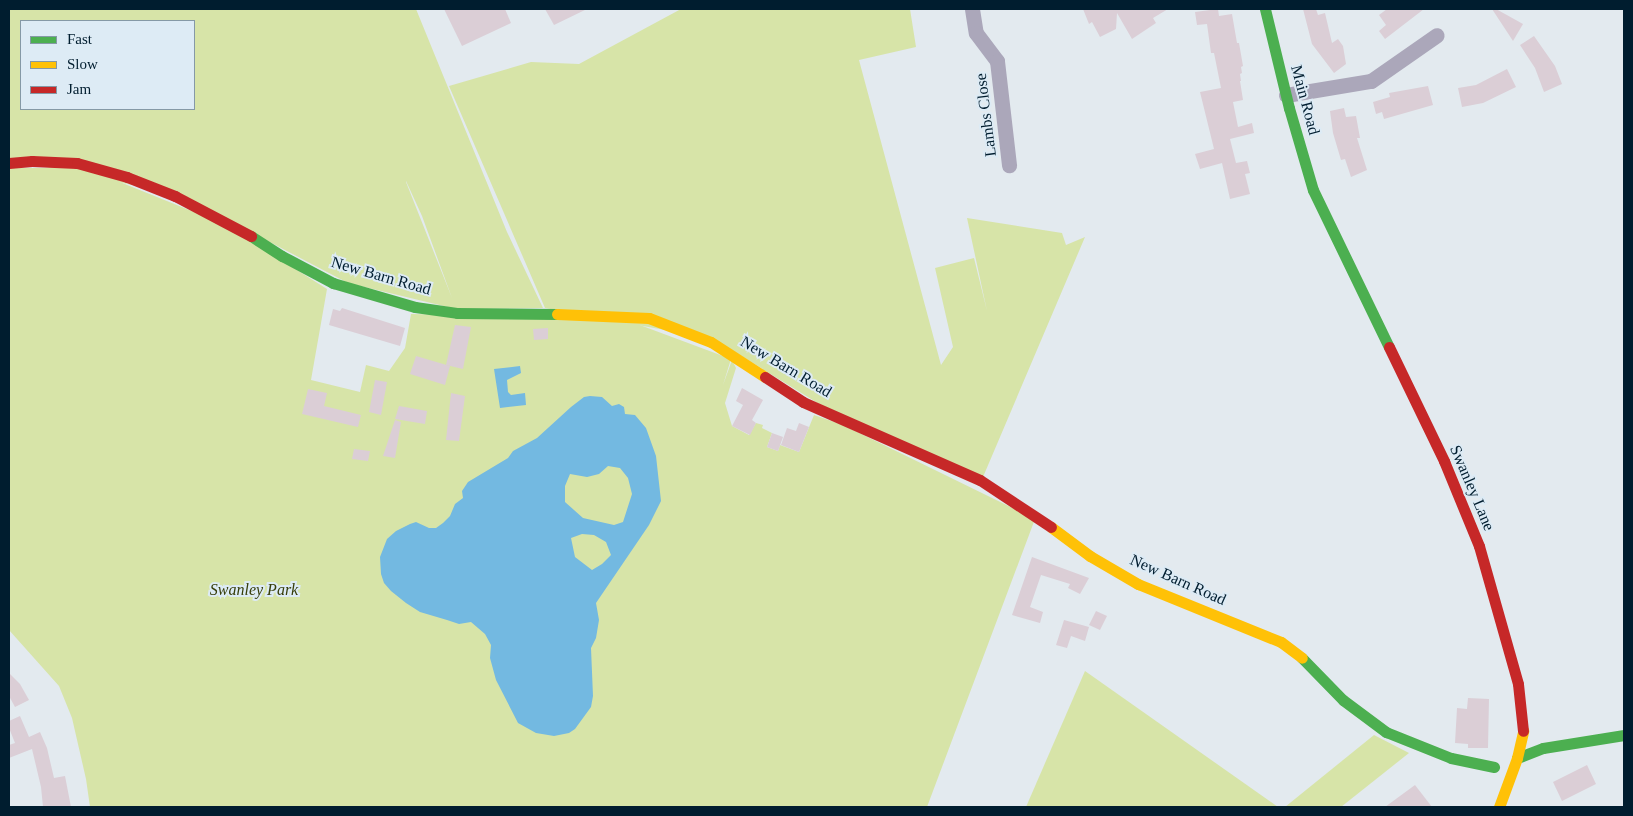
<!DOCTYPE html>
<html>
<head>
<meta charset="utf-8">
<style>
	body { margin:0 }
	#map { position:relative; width:1633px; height:816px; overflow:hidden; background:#e3eaef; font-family:Georgia,serif }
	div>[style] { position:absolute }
	.green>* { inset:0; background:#d7e4a8 }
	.water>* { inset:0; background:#73b9e1 }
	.building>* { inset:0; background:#dbced6 }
	.street>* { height:15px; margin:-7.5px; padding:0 7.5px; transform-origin:7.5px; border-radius:7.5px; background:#aba7ba }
	.fast>* { height:11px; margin:-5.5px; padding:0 5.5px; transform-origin:5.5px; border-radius:5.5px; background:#4caf50 }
	.slow>* { height:11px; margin:-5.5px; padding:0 5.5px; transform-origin:5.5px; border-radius:5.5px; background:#ffc107 }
	.jam>* { height:11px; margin:-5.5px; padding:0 5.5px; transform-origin:5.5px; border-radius:5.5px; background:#c62828 }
	span { translate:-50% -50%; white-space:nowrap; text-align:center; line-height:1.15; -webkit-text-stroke:4px #ddebf5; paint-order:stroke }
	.street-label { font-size:16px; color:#001d2f }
	.park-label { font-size:16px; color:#373d09; font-style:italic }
	.frame { position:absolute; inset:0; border:10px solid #001d2f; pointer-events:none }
	.legend { position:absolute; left:20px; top:20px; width:175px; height:90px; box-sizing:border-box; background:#ddebf5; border:1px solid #8599a6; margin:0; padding:6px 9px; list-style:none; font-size:15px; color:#001d2f }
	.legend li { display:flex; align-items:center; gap:10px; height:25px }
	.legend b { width:25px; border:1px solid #8599a6 }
</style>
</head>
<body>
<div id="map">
	<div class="green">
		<i style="clip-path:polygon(evenodd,9px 9px,416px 9px,507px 232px,543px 308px,456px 309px,348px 283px,180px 195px,9px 159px,9px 9px,21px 21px,194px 21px,194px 109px,21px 109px,21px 21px,9px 9px,406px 181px,422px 216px,452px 298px,406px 182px,406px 181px)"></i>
		<i style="clip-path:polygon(681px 9px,910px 9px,916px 47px,859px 60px,941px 365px,953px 347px,935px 268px,974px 258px,987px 311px,967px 218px,1062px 233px,1066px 245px,1085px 237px,983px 477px,829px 410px,714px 339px,545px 308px,449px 86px,531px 62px,579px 64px)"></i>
		<i style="clip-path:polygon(9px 168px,85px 168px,224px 224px,327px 289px,311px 380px,360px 392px,366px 365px,389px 371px,405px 348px,411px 314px,621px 318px,731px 359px,723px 385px,732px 360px,736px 368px,725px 403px,732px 426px,749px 435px,756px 423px,763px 425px,762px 428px,772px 433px,767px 447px,778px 451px,780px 445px,799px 452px,814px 415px,843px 425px,1035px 519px,927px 807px,90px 807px,86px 779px,72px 718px,59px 686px,9px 630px)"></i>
		<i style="clip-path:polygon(1085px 671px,1278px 807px,1026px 807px)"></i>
		<i style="clip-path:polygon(1374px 735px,1409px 753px,1341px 807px,1285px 807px)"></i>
	</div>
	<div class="water">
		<i style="clip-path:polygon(520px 366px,521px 373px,507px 380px,508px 392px,511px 395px,525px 393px,526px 405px,500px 408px,494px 369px)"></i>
		<i style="clip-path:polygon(evenodd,590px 396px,602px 397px,612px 406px,619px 404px,624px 407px,625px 414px,635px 415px,646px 428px,656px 456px,661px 501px,649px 525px,596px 603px,599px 620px,596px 638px,591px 648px,593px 696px,591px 707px,575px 729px,569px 733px,554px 736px,536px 733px,518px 723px,496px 680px,490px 658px,491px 645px,485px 634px,471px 622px,459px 624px,447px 620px,420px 612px,406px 603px,391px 591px,384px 583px,381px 574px,380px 557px,387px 539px,396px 531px,410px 524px,416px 522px,429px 528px,436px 528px,443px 523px,450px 516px,455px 504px,463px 498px,462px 491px,468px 482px,508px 458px,513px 451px,537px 438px,571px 407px,584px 397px,590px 396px,608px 466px,620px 468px,628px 478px,632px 494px,623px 522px,614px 525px,583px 518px,565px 502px,565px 486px,570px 474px,587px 477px,599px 474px,608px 466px,590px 396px,582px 534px,594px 535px,606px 542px,611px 555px,602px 564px,592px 570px,575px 557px,571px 538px,582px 534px)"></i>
	</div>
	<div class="building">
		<i style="clip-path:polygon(444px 9px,505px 9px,511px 23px,462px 46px)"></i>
		<i style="clip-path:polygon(545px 9px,587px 9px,554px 25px)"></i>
		<i style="clip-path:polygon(1083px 9px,1168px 9px,1153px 18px,1156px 23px,1132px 39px,1117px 13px,1116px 29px,1100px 37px,1092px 22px,1089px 24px)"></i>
		<i style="clip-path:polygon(1218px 9px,1219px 16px,1232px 14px,1237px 43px,1239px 43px,1243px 66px,1241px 67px,1242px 73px,1240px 74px,1241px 81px,1240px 81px,1243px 100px,1233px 102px,1238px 127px,1252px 123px,1254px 133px,1230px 139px,1236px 163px,1247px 161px,1250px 173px,1245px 174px,1250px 194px,1230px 199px,1222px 163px,1200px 169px,1195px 154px,1214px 149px,1200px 92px,1221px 88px,1214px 53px,1211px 53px,1207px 24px,1197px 25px,1195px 12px)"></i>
		<i style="clip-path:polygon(1303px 9px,1316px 9px,1318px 15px,1325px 13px,1332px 43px,1338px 39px,1343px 46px,1346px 64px,1334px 73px,1312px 44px)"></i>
		<i style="clip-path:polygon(1387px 9px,1424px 9px,1385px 39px,1379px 31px,1386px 25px,1379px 15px)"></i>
		<i style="clip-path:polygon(1492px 9px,1496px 9px,1523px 24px,1513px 41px)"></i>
		<i style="clip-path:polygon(1534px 36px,1555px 66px,1562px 84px,1544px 92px,1535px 68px,1520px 45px)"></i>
		<i style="clip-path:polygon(1507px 69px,1516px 87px,1483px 103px,1462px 107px,1458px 88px,1476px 85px)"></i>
		<i style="clip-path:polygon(1428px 86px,1433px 105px,1384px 119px,1382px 112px,1376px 114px,1373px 102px,1390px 97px,1389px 93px)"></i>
		<i style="clip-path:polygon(1344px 108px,1346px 117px,1356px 116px,1360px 138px,1357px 138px,1367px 170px,1351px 177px,1345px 159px,1341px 160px,1333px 133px,1330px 111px)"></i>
		<i style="clip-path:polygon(342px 308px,405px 328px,400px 346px,329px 325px,333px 309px,340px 311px)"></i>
		<i style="clip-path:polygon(455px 325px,471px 327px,463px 369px,446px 365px)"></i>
		<i style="clip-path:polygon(548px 328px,548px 339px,534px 340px,533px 329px)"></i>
		<i style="clip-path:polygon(416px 356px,450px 366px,445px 385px,410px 374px)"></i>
		<i style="clip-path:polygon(375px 380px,387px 382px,381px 415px,369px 412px)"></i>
		<i style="clip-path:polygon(742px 388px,763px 400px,752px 420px,756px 423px,750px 435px,732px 426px,743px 405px,736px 401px)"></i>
		<i style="clip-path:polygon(308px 389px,327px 393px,324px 406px,361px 415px,358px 427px,302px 414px)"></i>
		<i style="clip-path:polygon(451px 393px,465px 396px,459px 441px,446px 440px)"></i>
		<i style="clip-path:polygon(399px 406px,427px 411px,425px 424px,395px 419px)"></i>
		<i style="clip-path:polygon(395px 420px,401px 422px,395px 458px,383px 456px)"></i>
		<i style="clip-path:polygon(799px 423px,809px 427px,799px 452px,781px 445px,787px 428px,796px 431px)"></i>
		<i style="clip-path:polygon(772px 433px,783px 437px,778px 451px,767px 447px)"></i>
		<i style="clip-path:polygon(354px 449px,370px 451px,368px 461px,352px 459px)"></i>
		<i style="clip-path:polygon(1032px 557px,1089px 578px,1080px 594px,1068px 588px,1070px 584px,1041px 575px,1030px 607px,1043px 612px,1040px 623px,1012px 615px)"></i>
		<i style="clip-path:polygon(1096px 611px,1107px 616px,1100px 630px,1089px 625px)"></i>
		<i style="clip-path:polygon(1064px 620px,1089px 627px,1085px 641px,1071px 636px,1067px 648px,1056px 645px)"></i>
		<i style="clip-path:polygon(9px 673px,20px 684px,29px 700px,15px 707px,9px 696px)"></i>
		<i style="clip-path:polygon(1468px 698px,1489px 699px,1488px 748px,1468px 748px,1468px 744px,1455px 743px,1457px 708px,1467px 709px)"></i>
		<i style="clip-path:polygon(20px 716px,29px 737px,40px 732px,47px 748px,54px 778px,65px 776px,71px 807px,43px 807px,41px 787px,32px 749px,9px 758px,9px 745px,15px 743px,9px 728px,9px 721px)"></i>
		<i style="clip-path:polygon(1587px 765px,1596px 784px,1562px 801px,1553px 782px)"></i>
		<i style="clip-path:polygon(1415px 785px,1432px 807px,1385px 807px)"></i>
	</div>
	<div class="street">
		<i style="left:972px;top:9px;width:24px;rotate:81deg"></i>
		<i style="left:976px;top:33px;width:35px;rotate:53deg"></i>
		<i style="left:997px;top:61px;width:105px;rotate:83.4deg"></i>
		<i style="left:1286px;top:95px;width:86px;rotate:-9.4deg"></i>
		<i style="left:1371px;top:81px;width:80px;rotate:-34.9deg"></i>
	</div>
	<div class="fast">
		<i style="left:1265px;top:9px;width:102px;rotate:76.4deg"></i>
		<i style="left:1289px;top:108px;width:85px;rotate:73.7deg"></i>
		<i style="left:1313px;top:190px;width:174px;rotate:64.2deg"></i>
		<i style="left:251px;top:236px;width:37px;rotate:33deg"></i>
		<i style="left:282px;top:256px;width:58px;rotate:27.9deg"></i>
		<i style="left:333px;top:283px;width:85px;rotate:16.3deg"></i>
		<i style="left:415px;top:307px;width:42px;rotate:8.1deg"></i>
		<i style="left:457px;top:313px;width:100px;rotate:0.6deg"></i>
		<i style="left:1302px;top:658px;width:59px;rotate:45.7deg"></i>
		<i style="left:1343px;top:700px;width:54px;rotate:36.7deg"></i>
		<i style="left:1386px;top:732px;width:70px;rotate:21.8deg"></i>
		<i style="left:1451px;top:758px;width:44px;rotate:11.8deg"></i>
		<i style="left:1517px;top:758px;width:28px;rotate:-21deg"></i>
		<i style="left:1543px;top:748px;width:82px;rotate:-9.1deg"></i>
	</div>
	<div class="slow">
		<i style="left:557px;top:314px;width:92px;rotate:2.5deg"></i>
		<i style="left:649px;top:318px;width:66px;rotate:21.2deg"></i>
		<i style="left:711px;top:342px;width:64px;rotate:32.9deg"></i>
		<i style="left:1051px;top:527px;width:49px;rotate:36.6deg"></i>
		<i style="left:1090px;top:556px;width:56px;rotate:30.3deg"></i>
		<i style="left:1138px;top:584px;width:154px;rotate:22.1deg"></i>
		<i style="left:1281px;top:642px;width:26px;rotate:37deg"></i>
		<i style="left:1499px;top:807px;width:52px;rotate:-69.8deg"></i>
		<i style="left:1517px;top:758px;width:28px;rotate:-77deg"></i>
	</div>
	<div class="jam">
		<i style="left:9px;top:163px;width:23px;rotate:-5deg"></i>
		<i style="left:32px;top:161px;width:45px;rotate:2.5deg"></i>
		<i style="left:77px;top:163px;width:52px;rotate:15.6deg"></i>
		<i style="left:127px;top:177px;width:52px;rotate:21.6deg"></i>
		<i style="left:175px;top:196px;width:86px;rotate:27.8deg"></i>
		<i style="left:1389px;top:347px;width:127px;rotate:64.2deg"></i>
		<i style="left:1444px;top:461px;width:92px;rotate:67.6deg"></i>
		<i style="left:1479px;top:546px;width:143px;rotate:74.2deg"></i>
		<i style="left:1518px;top:684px;width:47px;rotate:83.9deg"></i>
		<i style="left:765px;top:377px;width:45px;rotate:33.3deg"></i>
		<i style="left:803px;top:402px;width:193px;rotate:23.8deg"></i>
		<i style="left:980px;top:480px;width:85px;rotate:33.5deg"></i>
	</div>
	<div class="street-label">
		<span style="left:1305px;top:100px;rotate:75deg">Main Road</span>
		<span style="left:986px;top:115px;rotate:-97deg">Lambs Close</span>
		<span style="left:381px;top:276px;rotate:16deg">New Barn Road</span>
		<span style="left:786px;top:367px;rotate:31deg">New Barn Road</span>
		<span style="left:1472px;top:488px;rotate:67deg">Swanley Lane</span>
		<span style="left:1178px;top:580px;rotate:24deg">New Barn Road</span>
	</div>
	<div class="park-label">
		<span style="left:254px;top:590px">Swanley Park</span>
	</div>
	<div class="frame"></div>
	<ul class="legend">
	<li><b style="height:6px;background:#4caf50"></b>Fast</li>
	<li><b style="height:6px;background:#ffc107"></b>Slow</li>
	<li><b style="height:6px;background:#c62828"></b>Jam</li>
	</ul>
</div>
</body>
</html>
